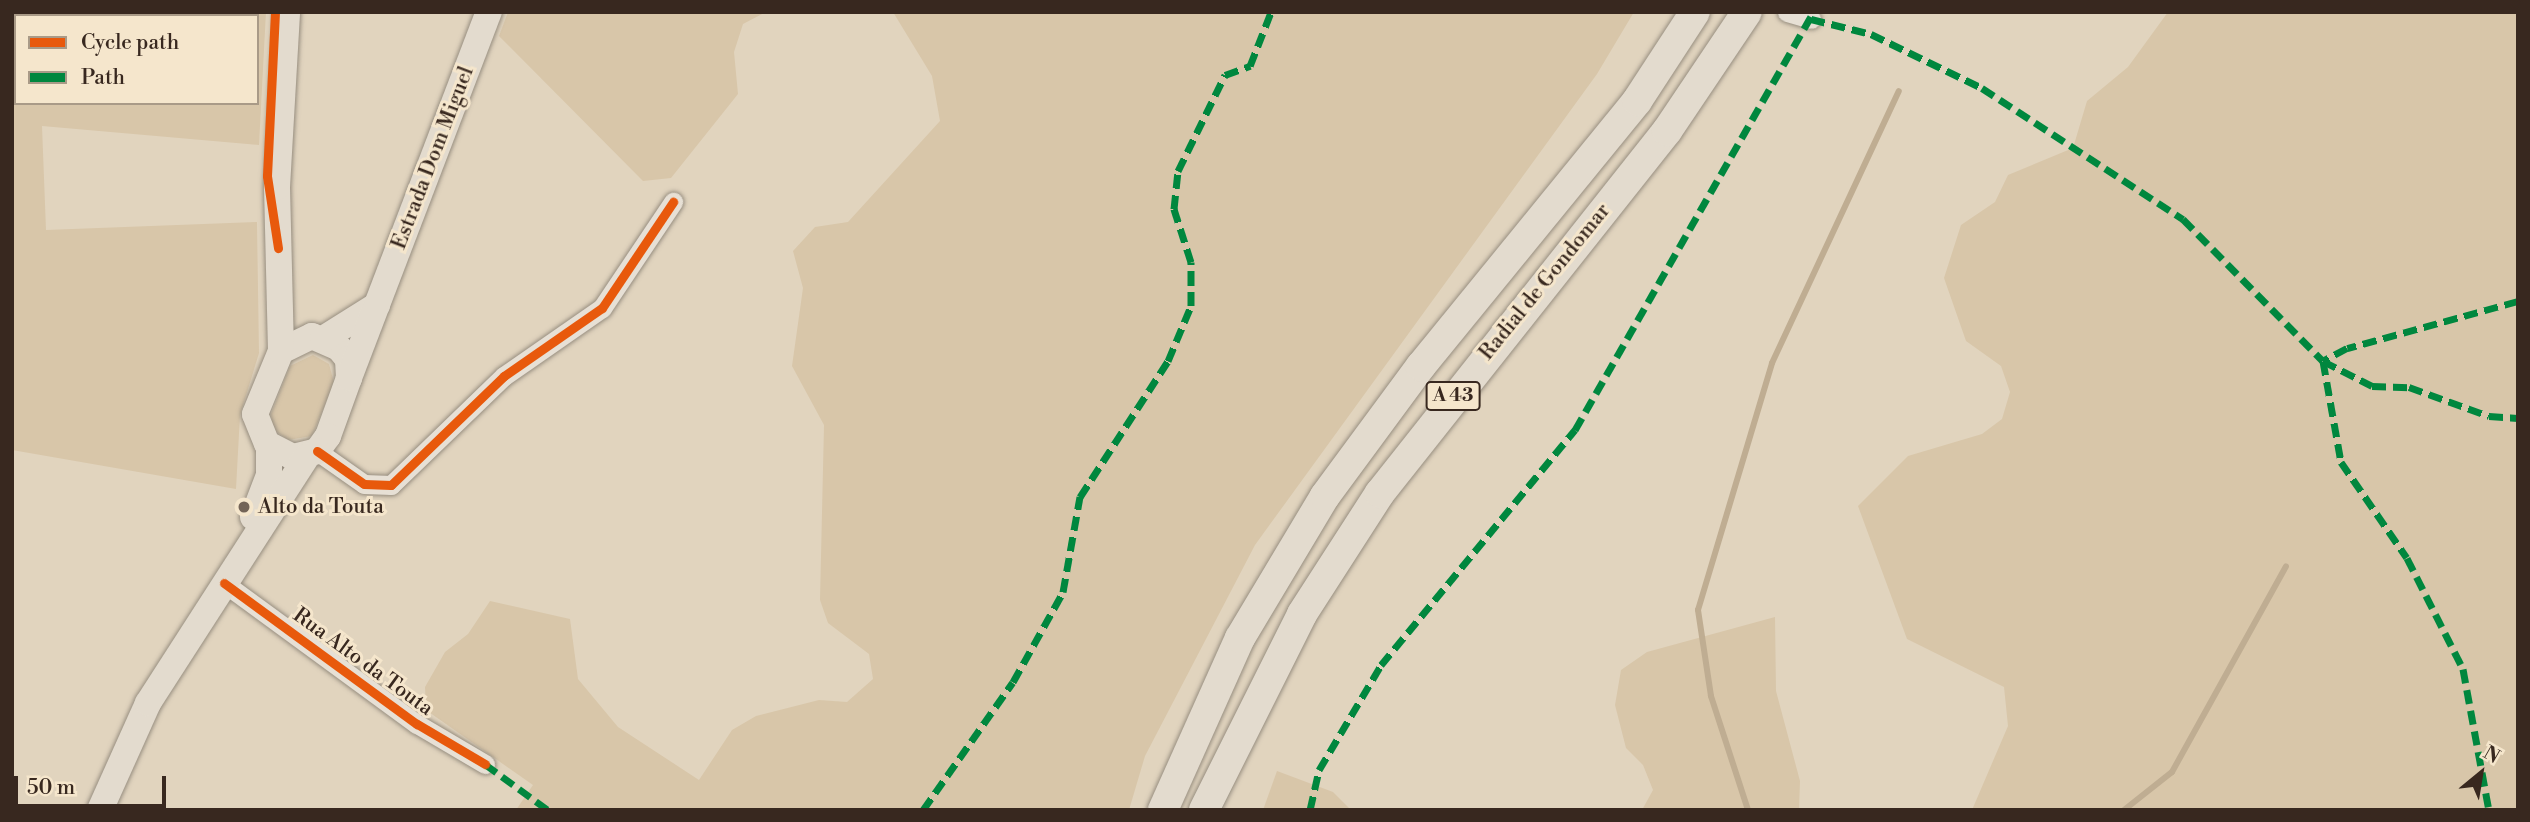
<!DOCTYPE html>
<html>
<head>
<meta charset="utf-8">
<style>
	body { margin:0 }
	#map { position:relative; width:2530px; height:822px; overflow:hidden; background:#e1d4be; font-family:"Libre Bodoni",serif }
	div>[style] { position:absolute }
	.green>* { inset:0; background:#d8c6a9 }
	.stream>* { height:6px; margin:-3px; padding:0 3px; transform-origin:3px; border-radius:3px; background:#bfad92 }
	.roads { filter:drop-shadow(0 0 2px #978e80) drop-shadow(0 0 2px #978e80) }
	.minor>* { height:19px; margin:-9.5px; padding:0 9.5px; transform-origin:9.5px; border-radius:9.5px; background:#e7e0d5 }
	.major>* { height:26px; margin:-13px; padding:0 13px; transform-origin:13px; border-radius:13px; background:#e3dbce }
	.highway>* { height:30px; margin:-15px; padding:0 15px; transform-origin:15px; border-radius:15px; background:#e3dbce }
	.quiet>* { height:7px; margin-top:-3.5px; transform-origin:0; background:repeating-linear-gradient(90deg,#00873e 0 14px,transparent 0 21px) }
	.cycleway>* { height:9px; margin:-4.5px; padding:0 4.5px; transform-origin:4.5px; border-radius:4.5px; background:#e8590c }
	.dots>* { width:19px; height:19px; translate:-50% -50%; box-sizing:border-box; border:4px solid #f5e6cc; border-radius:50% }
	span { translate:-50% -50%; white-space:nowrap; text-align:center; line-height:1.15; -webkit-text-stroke:6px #f5e6cc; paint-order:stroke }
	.shield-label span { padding:2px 5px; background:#f5e6cc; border:2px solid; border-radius:5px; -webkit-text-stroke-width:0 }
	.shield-label { font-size:19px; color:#38281f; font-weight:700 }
	.street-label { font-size:21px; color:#38281f }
	.poi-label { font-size:21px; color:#38281f }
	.left { translate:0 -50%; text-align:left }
	.frame { position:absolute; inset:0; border:14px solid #38281f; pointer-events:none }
	.legend { position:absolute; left:14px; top:14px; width:245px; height:91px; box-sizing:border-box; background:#f5e6cc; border:2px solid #a99a87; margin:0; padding:9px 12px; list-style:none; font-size:21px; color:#38281f }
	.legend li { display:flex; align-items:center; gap:14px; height:35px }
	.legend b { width:35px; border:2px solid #a99a87 }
	.north { position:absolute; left:2446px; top:738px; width:70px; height:70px; -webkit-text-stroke:5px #f5e6cc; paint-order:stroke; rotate:30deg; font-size:19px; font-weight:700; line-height:28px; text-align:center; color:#38281f }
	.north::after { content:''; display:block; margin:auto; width:24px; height:32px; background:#38281f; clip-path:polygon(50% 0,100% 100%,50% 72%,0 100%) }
	.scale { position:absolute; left:14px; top:776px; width:152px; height:32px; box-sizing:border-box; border:4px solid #38281f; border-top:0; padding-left:9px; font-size:21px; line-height:24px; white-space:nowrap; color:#38281f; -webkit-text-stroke:5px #f5e6cc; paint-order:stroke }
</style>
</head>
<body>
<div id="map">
	<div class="green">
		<i style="clip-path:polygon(evenodd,12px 12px,266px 12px,259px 145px,42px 126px,46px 230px,257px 222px,259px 353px,240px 415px,236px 489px,12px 450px,12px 12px,16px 16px,257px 16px,257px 103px,16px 103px,16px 16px)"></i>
		<i style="clip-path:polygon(508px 12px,766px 12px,743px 24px,734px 52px,738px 94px,671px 178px,643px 181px,499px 36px)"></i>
		<i style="clip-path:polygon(893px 12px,1634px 12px,1597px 74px,1255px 545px,1145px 756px,1129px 810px,516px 810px,533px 785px,426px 710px,425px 687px,445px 652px,468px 634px,490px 601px,570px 619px,578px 679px,618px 727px,699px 780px,732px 730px,756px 716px,819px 700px,847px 702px,873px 679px,869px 654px,828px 623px,820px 600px,824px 425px,792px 366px,803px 288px,793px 251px,815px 227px,848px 222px,940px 121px,932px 76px)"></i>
		<i style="clip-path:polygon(2168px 12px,2518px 12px,2518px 810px,1972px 810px,2008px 726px,2004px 687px,1907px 639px,1858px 506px,1908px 456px,1982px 434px,2002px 419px,2010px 392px,2001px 366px,1966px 341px,1944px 278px,1961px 225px,1995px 202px,2008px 175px,2073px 148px,2087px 101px,2128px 67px)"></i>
		<i style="clip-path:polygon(313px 355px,329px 364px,334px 383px,312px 436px,288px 440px,273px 429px,271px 414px,290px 366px)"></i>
		<i style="clip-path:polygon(1775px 617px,1776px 691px,1800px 781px,1799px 810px,1642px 810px,1653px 790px,1643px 765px,1626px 748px,1615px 705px,1621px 670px,1647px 652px)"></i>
		<i style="clip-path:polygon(1277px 771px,1333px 792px,1351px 810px,1263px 810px)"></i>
	</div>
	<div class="stream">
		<i style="left:1748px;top:810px;width:120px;rotate:-108deg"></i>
		<i style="left:1711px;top:696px;width:87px;rotate:-98.6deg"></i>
		<i style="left:1698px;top:610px;width:258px;rotate:-73.3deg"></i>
		<i style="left:1772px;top:363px;width:300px;rotate:-65deg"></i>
		<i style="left:2124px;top:810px;width:61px;rotate:-38.4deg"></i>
		<i style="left:2172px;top:772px;width:235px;rotate:-61deg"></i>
	</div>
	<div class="roads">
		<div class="minor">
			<i style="left:1787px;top:12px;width:25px;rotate:16deg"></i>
			<i style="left:317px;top:451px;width:57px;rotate:35.1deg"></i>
			<i style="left:364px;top:484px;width:27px;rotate:2deg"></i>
			<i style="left:391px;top:485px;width:157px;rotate:-44deg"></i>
			<i style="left:504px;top:376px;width:119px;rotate:-34.8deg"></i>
			<i style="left:602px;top:308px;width:128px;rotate:-56.2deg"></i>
			<i style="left:224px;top:583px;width:239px;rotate:36.2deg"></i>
			<i style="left:417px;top:724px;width:79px;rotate:30.5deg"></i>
		</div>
		<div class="major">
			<i style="left:312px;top:336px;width:30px;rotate:24deg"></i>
			<i style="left:339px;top:348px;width:14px;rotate:51deg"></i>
			<i style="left:348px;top:359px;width:19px;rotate:87deg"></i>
			<i style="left:349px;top:378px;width:62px;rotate:109.9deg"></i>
			<i style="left:328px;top:436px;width:19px;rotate:126deg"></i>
			<i style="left:317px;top:451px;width:25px;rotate:166deg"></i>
			<i style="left:293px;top:457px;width:29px;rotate:-153deg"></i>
			<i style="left:267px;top:444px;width:32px;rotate:-112deg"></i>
			<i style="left:255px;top:414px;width:68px;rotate:-67.6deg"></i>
			<i style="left:281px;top:351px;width:34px;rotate:-26deg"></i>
			<i style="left:323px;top:339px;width:64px;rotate:-32.2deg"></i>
			<i style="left:281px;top:351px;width:164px;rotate:-91.4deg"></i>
			<i style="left:277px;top:187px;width:175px;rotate:-86.7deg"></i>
			<i style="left:349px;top:378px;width:392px;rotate:-69.1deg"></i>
			<i style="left:253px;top:517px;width:45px;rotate:-69.1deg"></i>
			<i style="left:269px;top:475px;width:29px;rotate:-90deg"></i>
			<i style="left:100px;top:810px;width:117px;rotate:-65.8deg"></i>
			<i style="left:148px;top:703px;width:294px;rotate:-57.2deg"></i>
		</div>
		<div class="highway">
			<i style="left:1163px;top:810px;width:188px;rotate:-65.9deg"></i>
			<i style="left:1240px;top:638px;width:165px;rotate:-59.1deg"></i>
			<i style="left:1325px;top:496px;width:162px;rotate:-53.6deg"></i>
			<i style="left:1421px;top:366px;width:342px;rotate:-50.8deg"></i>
			<i style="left:1637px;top:101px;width:106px;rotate:-56.9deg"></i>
			<i style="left:1204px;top:810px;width:219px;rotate:-63.4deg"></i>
			<i style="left:1302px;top:614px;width:144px;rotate:-57.2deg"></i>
			<i style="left:1380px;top:493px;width:462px;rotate:-51.6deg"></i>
			<i style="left:1667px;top:131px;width:143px;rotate:-56.1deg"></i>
		</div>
	</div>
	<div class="quiet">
		<i style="left:1811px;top:19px;width:62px;rotate:14deg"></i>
		<i style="left:1871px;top:34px;width:123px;rotate:25.9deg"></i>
		<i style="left:1982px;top:88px;width:240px;rotate:33.1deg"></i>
		<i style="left:2183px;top:219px;width:199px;rotate:45.4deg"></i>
		<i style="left:2323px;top:361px;width:103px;rotate:79.9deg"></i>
		<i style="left:2341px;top:462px;width:116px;rotate:55.5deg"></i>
		<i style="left:2407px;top:558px;width:124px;rotate:63.2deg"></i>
		<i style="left:2463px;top:669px;width:143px;rotate:79.6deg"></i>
		<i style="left:2518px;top:301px;width:177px;rotate:164.6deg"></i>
		<i style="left:2347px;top:348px;width:27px;rotate:152deg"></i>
		<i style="left:2323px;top:361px;width:55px;rotate:27deg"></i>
		<i style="left:2372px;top:386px;width:37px;rotate:2deg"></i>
		<i style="left:2409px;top:387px;width:85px;rotate:19.9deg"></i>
		<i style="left:2489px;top:416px;width:29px;rotate:4deg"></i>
		<i style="left:485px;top:764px;width:78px;rotate:36.1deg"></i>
		<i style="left:923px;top:810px;width:156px;rotate:-54.9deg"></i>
		<i style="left:1013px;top:682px;width:103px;rotate:-60.9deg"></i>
		<i style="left:1063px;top:592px;width:97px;rotate:-79.9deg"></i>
		<i style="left:1080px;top:497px;width:162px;rotate:-57.1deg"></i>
		<i style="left:1168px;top:361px;width:60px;rotate:-67.3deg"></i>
		<i style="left:1191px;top:306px;width:44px;rotate:-90deg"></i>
		<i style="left:1191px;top:262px;width:56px;rotate:-107.8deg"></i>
		<i style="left:1174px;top:209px;width:38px;rotate:-84deg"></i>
		<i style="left:1178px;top:171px;width:107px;rotate:-63.9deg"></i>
		<i style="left:1225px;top:75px;width:27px;rotate:-20deg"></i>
		<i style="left:1250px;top:66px;width:58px;rotate:-68.7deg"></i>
		<i style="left:1310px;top:810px;width:41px;rotate:-77.3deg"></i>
		<i style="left:1319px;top:770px;width:122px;rotate:-59.4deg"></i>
		<i style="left:1381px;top:665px;width:305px;rotate:-50.5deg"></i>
		<i style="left:1575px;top:430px;width:481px;rotate:-60.3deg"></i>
	</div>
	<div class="cycleway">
		<i style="left:275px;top:12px;width:164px;rotate:92.8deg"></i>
		<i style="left:267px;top:176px;width:73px;rotate:81.3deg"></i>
		<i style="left:317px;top:451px;width:57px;rotate:35.1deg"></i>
		<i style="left:364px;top:484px;width:27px;rotate:2deg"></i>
		<i style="left:391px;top:485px;width:157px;rotate:-44deg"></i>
		<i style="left:504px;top:376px;width:119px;rotate:-34.8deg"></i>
		<i style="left:602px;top:308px;width:128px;rotate:-56.2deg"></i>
		<i style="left:224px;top:583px;width:239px;rotate:36.2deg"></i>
		<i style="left:417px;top:724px;width:79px;rotate:30.5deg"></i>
	</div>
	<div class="dots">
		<i style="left:244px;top:507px;background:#736457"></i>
	</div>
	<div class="shield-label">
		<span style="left:1453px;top:396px">A 43</span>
	</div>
	<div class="street-label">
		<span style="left:433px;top:158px;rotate:-69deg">Estrada Dom Miguel</span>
		<span style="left:1545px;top:282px;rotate:-51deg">Radial de Gondomar</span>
		<span style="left:363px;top:662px;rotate:36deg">Rua Alto da Touta</span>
	</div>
	<div class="poi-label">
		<span class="left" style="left:258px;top:507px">Alto da Touta</span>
	</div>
	<div class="frame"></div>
	<ul class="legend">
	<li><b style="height:9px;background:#e8590c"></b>Cycle path</li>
	<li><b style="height:9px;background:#00873e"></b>Path</li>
	</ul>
	<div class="north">N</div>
	<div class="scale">50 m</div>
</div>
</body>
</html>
